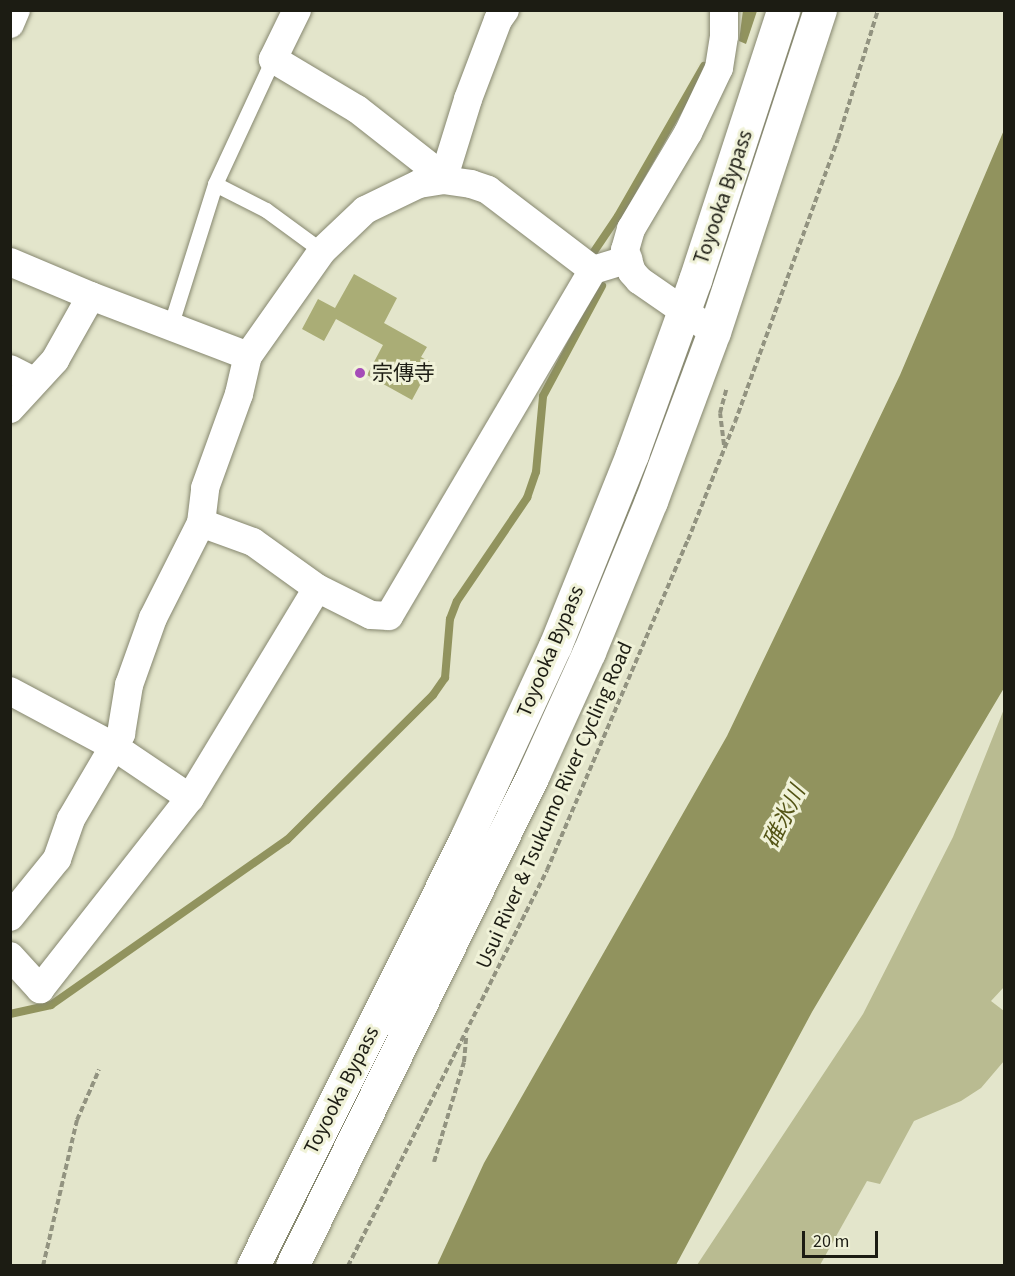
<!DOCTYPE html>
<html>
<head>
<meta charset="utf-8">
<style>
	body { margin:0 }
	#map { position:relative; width:1015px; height:1276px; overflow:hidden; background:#e3e5cb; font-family:"Source Sans 3","Noto Sans JP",sans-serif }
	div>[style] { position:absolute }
	.green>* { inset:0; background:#b9bb91 }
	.water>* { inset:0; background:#91935e }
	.stream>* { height:8px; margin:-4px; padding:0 4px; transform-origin:4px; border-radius:4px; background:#91935e }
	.building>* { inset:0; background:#aaad76 }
	.path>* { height:4px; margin-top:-2px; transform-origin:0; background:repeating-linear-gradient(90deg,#929380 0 6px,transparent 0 9px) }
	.roads { filter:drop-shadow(0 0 2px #86876f) drop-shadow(0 0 2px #86876f) }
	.service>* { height:15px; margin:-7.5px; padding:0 7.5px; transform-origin:7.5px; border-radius:7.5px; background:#fff }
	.minor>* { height:28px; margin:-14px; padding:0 14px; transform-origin:14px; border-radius:14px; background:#fff }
	.trunk>* { height:33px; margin:-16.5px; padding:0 16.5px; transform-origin:16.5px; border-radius:16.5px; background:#fff }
	.dots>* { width:16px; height:16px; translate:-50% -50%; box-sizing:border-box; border:3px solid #f0f2d8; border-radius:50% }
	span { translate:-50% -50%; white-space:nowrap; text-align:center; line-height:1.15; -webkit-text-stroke:6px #f0f2d8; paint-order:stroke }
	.street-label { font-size:21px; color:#1c1c13 }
	.poi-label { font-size:21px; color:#1c1c13 }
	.left { translate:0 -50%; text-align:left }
	.water-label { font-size:22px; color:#535415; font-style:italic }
	.frame { position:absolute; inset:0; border:12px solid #1c1c13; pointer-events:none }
	.scale { position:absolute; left:802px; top:1231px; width:76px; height:27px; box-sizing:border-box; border:3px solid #1c1c13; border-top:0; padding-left:8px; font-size:18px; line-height:21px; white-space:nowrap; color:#1c1c13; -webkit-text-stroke:4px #f0f2d8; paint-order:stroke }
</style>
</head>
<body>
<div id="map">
	<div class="green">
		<i style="clip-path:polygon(1004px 709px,1004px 987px,991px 1001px,1004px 1011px,1004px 1061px,981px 1088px,961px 1101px,914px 1121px,880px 1184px,867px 1181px,820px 1265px,697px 1265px,863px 1014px,953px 837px)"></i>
	</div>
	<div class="water">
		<i style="clip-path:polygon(743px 10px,757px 11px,746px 44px,739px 41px)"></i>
		<i style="clip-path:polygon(1004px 130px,1004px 688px,812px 1012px,676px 1265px,437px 1265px,484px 1163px,727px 736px,900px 375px)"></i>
	</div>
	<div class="stream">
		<i style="left:591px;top:256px;width:48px;rotate:-56deg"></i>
		<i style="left:618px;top:216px;width:173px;rotate:-60.2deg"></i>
		<i style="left:10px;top:1014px;width:42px;rotate:-12.4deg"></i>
		<i style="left:51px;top:1005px;width:288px;rotate:-35deg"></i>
		<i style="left:287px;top:840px;width:206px;rotate:-44.8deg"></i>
		<i style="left:433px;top:695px;width:21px;rotate:-55deg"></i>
		<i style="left:445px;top:678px;width:59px;rotate:-85.2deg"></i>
		<i style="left:450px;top:619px;width:19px;rotate:-69deg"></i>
		<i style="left:457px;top:601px;width:125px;rotate:-55.8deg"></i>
		<i style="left:527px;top:498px;width:28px;rotate:-71deg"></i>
		<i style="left:536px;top:472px;width:76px;rotate:-84.7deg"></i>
		<i style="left:543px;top:396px;width:125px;rotate:-61.8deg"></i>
	</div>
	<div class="building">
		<i style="clip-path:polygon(354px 274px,397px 298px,384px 323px,427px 347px,421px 357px,432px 363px,412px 400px,367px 375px,383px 345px,336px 319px,324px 341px,302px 329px,318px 299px,335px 308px)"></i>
	</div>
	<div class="path">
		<i style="left:724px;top:445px;width:32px;rotate:-97deg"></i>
		<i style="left:720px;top:413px;width:24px;rotate:-75deg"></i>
		<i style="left:434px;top:1162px;width:104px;rotate:-73.3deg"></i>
		<i style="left:464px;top:1062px;width:25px;rotate:-85deg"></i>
		<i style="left:43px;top:1266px;width:150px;rotate:-76.9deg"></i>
		<i style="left:77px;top:1120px;width:55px;rotate:-66.3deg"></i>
		<i style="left:348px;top:1266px;width:443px;rotate:-63.3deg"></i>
		<i style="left:547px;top:870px;width:359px;rotate:-66.9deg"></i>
		<i style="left:688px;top:540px;width:127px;rotate:-68.3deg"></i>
		<i style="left:735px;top:422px;width:301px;rotate:-70deg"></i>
		<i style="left:838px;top:139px;width:135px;rotate:-72.8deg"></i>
	</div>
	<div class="roads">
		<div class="service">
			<i style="left:215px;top:184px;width:57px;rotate:27deg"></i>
			<i style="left:266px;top:210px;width:69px;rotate:36.2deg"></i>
			<i style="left:170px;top:327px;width:150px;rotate:-72.5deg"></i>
			<i style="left:215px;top:184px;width:138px;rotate:-65.1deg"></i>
		</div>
		<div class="minor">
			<i style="left:297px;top:10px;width:55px;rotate:116.1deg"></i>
			<i style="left:273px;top:59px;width:98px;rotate:30.8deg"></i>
			<i style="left:357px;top:109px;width:100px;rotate:38.1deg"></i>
			<i style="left:436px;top:171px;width:11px;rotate:52deg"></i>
			<i style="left:10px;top:24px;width:15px;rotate:-67deg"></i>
			<i style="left:443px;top:180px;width:85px;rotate:-72.8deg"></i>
			<i style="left:468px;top:99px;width:85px;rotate:-69.2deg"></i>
			<i style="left:498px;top:20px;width:12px;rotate:-55deg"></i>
			<i style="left:10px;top:262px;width:88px;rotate:22.8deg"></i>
			<i style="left:91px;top:296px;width:168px;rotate:20.9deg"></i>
			<i style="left:714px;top:332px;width:91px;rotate:-145.3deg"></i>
			<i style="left:639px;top:280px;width:11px;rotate:-131deg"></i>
			<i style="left:632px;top:272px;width:23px;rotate:-108deg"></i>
			<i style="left:625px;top:250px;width:22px;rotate:-74deg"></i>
			<i style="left:631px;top:229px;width:112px;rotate:-59.3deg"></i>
			<i style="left:688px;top:133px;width:72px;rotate:-64.5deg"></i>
			<i style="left:719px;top:68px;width:32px;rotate:-81deg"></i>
			<i style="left:724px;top:36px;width:26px;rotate:-90deg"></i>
			<i style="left:10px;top:369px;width:27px;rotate:27deg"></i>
			<i style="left:10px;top:409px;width:67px;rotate:-47.4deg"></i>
			<i style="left:55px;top:360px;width:73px;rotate:-60.6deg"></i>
			<i style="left:201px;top:523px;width:55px;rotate:20.1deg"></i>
			<i style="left:253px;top:542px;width:79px;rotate:35.7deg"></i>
			<i style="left:317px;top:588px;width:60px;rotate:26.6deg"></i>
			<i style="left:371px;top:615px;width:18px;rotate:3deg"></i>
			<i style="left:389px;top:616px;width:402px;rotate:-59.5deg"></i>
			<i style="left:593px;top:270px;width:37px;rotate:-17deg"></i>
			<i style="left:10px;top:691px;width:117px;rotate:28.1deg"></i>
			<i style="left:113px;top:746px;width:93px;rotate:34deg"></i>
			<i style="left:10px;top:917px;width:75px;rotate:-51deg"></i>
			<i style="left:57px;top:859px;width:42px;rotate:-70.7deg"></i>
			<i style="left:71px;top:819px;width:99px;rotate:-59.5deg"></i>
			<i style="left:121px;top:734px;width:50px;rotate:-80.7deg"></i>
			<i style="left:129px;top:685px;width:71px;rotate:-70.3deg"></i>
			<i style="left:153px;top:618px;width:106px;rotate:-63.2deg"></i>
			<i style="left:201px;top:523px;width:35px;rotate:-83deg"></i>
			<i style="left:205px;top:488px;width:100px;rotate:-70.1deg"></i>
			<i style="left:239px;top:394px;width:39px;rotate:-77deg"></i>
			<i style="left:248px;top:356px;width:128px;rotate:-54.8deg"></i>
			<i style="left:322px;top:251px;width:59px;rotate:-43.6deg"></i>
			<i style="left:365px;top:210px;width:60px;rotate:-25.7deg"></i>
			<i style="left:419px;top:184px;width:24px;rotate:-9deg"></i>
			<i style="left:443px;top:180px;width:28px;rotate:8deg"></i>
			<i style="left:471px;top:184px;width:18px;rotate:19deg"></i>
			<i style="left:488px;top:190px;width:132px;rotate:37.3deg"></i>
			<i style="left:10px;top:956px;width:45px;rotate:47.7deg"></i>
			<i style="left:40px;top:989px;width:243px;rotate:-51.9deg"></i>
			<i style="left:190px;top:798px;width:245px;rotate:-58.8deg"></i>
		</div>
		<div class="trunk">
			<i style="left:253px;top:1266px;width:483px;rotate:-63.5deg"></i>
			<i style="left:468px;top:834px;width:207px;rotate:-65.2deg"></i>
			<i style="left:555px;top:646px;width:207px;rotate:-68.1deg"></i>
			<i style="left:632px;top:454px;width:185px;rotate:-70.1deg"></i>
			<i style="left:695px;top:280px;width:284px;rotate:-71.9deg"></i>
			<i style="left:292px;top:1266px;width:549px;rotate:-63.85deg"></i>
			<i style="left:534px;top:773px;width:133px;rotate:-65.6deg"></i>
			<i style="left:589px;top:652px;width:163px;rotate:-67.7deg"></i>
			<i style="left:651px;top:501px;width:180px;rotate:-69.6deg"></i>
			<i style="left:714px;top:332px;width:339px;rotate:-71.8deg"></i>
		</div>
	</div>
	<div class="dots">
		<i style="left:360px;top:373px;background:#a54cb8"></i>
	</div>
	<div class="street-label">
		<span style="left:723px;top:197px;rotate:-71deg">Toyooka Bypass</span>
		<span style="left:550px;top:651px;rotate:-67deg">Toyooka Bypass</span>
		<span style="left:554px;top:805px;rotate:-66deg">Usui River &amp; Tsukumo River Cycling Road</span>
		<span style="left:341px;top:1090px;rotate:-63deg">Toyooka Bypass</span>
	</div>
	<div class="poi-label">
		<span class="left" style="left:372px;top:373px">宗傳寺</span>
	</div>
	<div class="water-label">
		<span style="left:785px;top:817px;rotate:-64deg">碓氷川</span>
	</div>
	<div class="frame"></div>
	<div class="scale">20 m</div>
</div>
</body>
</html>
